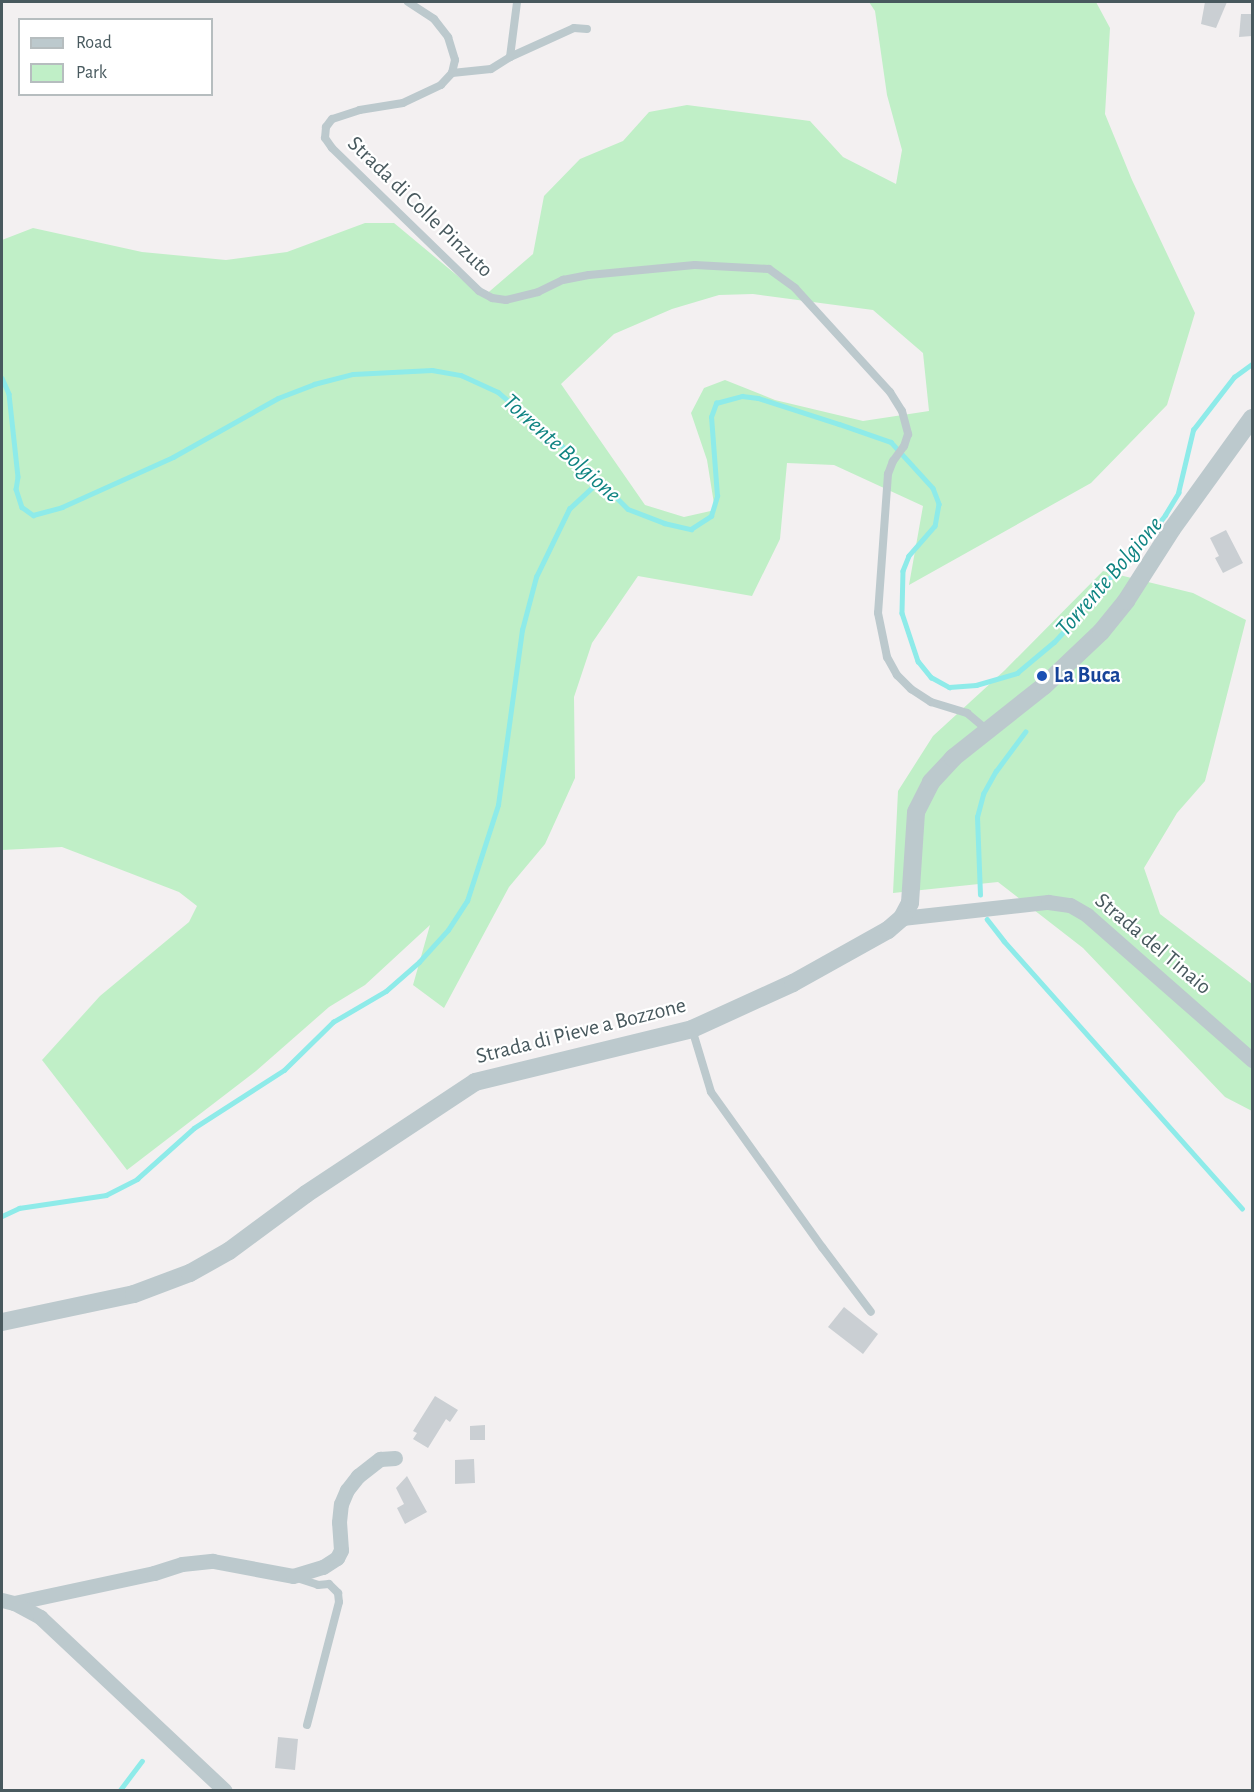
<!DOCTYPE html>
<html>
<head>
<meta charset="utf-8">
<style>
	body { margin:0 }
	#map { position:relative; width:1254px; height:1792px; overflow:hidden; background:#f3f0f1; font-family:"Alegreya Sans",sans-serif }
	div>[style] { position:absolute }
	.green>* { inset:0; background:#c0efc7 }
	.stream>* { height:4.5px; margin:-2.25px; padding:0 2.25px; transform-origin:2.25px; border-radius:2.25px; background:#8eebe9 }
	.building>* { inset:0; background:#cacfd3 }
	.service>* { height:8px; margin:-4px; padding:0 4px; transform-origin:4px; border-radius:4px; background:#bcc9cd }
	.minor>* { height:15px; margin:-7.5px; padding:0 7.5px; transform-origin:7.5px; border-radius:7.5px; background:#bcc9cd }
	.tertiary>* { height:18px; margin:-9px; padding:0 9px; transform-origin:9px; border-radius:9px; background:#bcc9cd }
	.dots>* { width:16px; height:16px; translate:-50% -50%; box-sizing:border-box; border:3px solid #fff; border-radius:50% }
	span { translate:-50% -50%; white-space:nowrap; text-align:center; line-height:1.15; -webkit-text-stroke:4.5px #fff; paint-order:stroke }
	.street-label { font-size:22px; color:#48595e }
	.transit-label { font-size:22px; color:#164399; font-weight:700 }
	.left { translate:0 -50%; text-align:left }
	.water-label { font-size:24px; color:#0f8482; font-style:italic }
	.frame { position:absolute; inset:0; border:3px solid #48595e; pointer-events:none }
	.legend { position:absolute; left:18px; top:18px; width:195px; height:78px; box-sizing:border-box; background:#fff; border:2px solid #b6bdbf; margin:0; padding:8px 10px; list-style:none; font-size:18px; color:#48595e }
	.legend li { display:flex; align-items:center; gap:12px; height:30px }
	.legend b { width:30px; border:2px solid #b6bdbf }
</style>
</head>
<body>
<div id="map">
	<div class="green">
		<i style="clip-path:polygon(evenodd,869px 2px,1096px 2px,1110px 28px,1105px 114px,1132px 180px,1195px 313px,1167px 405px,1091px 483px,909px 585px,923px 506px,834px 465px,787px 463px,780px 539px,752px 596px,638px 576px,592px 643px,574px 697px,575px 778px,545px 844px,509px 887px,444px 1008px,413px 985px,430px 925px,365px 985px,329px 1007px,256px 1071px,127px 1170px,42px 1060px,100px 996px,189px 922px,197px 906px,179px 892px,62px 847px,2px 850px,2px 240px,33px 228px,142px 252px,226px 260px,287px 252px,365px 223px,394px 223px,483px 297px,533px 254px,544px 196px,580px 159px,623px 141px,649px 112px,687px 105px,810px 121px,843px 157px,896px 184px,902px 150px,887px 95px,875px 11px,869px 2px,753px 294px,873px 310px,923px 353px,929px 411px,863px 421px,775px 400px,725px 380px,704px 388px,691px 413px,707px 460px,715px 510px,684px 517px,645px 505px,561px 384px,614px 334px,672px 309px,719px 295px,753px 294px)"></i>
		<i style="clip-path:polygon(1103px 571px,1193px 593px,1246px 620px,1205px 781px,1177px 813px,1144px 868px,1160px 914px,1252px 984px,1252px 1111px,1225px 1097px,1083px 948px,998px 882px,893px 893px,898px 791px,933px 736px,1005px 670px)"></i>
	</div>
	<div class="stream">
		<i style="left:2px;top:378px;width:17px;rotate:66deg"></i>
		<i style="left:9px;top:394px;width:83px;rotate:83.8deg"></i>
		<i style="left:18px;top:477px;width:12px;rotate:99deg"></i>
		<i style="left:16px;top:489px;width:19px;rotate:72deg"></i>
		<i style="left:22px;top:507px;width:14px;rotate:36deg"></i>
		<i style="left:33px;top:515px;width:30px;rotate:-15deg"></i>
		<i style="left:62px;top:507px;width:122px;rotate:-24.2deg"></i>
		<i style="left:173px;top:457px;width:120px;rotate:-29.3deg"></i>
		<i style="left:278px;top:398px;width:39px;rotate:-21deg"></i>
		<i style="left:314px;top:384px;width:40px;rotate:-14.4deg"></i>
		<i style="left:353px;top:374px;width:79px;rotate:-2.9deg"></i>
		<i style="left:432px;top:370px;width:29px;rotate:10deg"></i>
		<i style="left:461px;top:375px;width:41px;rotate:24.7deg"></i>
		<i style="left:498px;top:392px;width:109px;rotate:40.1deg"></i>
		<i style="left:581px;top:462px;width:66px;rotate:45deg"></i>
		<i style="left:628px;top:509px;width:39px;rotate:21deg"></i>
		<i style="left:664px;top:523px;width:28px;rotate:13deg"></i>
		<i style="left:691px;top:529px;width:24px;rotate:-33deg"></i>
		<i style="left:711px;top:516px;width:21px;rotate:-73deg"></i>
		<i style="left:717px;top:496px;width:79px;rotate:-94.3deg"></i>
		<i style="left:711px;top:417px;width:15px;rotate:-70deg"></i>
		<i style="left:716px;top:403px;width:27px;rotate:-15deg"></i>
		<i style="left:742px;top:396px;width:16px;rotate:7deg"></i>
		<i style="left:758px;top:398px;width:85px;rotate:17.8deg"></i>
		<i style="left:839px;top:424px;width:55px;rotate:19.1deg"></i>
		<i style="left:891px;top:442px;width:62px;rotate:47.6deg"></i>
		<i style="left:933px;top:488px;width:17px;rotate:69deg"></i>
		<i style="left:939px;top:504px;width:22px;rotate:100deg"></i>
		<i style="left:935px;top:526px;width:40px;rotate:131deg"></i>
		<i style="left:909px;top:556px;width:16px;rotate:112deg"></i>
		<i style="left:903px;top:571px;width:42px;rotate:91.4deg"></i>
		<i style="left:902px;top:613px;width:51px;rotate:71.6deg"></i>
		<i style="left:918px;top:661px;width:21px;rotate:51deg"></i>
		<i style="left:931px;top:677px;width:21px;rotate:29deg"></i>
		<i style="left:949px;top:687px;width:27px;rotate:-4deg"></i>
		<i style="left:976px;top:685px;width:43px;rotate:-16.3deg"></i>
		<i style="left:1017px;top:673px;width:48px;rotate:-40deg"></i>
		<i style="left:1054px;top:642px;width:26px;rotate:-47deg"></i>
		<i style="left:1072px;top:623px;width:25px;rotate:-56deg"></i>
		<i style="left:1086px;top:602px;width:78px;rotate:-45.5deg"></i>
		<i style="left:1141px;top:546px;width:39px;rotate:-52deg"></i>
		<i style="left:1165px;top:515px;width:26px;rotate:-59deg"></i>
		<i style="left:1178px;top:493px;width:65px;rotate:-76.6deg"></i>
		<i style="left:1193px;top:430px;width:67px;rotate:-52.3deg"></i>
		<i style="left:1234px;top:377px;width:22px;rotate:-36deg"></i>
		<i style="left:980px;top:895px;width:78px;rotate:-92.2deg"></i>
		<i style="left:977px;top:817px;width:24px;rotate:-75deg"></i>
		<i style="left:983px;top:794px;width:26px;rotate:-61deg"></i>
		<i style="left:996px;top:771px;width:49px;rotate:-53.4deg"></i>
		<i style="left:987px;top:919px;width:28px;rotate:52deg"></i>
		<i style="left:1004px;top:941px;width:358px;rotate:48.3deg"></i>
		<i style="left:2px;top:1216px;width:19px;rotate:-25deg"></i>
		<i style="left:19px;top:1208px;width:88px;rotate:-8.5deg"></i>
		<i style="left:106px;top:1195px;width:35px;rotate:-27deg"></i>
		<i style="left:137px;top:1179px;width:76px;rotate:-41.8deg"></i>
		<i style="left:194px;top:1128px;width:107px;rotate:-32.8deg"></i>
		<i style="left:284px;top:1070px;width:69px;rotate:-44.4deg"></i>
		<i style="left:333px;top:1022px;width:61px;rotate:-30.3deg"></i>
		<i style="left:386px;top:991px;width:44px;rotate:-41.3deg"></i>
		<i style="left:419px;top:962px;width:43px;rotate:-47.8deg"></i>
		<i style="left:448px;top:930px;width:35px;rotate:-57deg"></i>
		<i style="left:467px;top:901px;width:101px;rotate:-72.1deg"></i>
		<i style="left:498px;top:805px;width:177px;rotate:-82.2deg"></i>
		<i style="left:522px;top:630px;width:55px;rotate:-75.2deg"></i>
		<i style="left:536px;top:577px;width:76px;rotate:-64.1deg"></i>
		<i style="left:569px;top:509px;width:41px;rotate:-43deg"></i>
		<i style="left:120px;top:1790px;width:36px;rotate:-53deg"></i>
	</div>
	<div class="building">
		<i style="clip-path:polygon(1205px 2px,1227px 2px,1216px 28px,1201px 24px)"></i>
		<i style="clip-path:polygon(1241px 14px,1252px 14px,1252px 36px,1239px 37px)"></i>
		<i style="clip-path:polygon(1226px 530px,1243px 563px,1223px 573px,1215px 558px,1219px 556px,1210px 538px)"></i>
		<i style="clip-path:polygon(844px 1307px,878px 1334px,863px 1354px,828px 1327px)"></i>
		<i style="clip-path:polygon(435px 1396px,458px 1410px,450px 1422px,446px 1419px,428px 1448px,413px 1439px,417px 1433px,413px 1431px)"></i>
		<i style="clip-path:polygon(485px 1425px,485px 1440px,470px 1440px,470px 1426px)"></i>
		<i style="clip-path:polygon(474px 1459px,475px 1483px,455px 1484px,455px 1460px)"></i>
		<i style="clip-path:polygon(407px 1476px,427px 1512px,405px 1524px,397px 1508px,404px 1504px,396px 1488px)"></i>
		<i style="clip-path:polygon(278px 1737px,298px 1739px,295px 1770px,275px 1768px)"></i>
	</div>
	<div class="service">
		<i style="left:408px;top:2px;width:31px;rotate:33deg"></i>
		<i style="left:434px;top:19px;width:23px;rotate:52deg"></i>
		<i style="left:448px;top:37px;width:24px;rotate:73deg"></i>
		<i style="left:455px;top:60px;width:13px;rotate:103deg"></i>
		<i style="left:452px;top:73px;width:16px;rotate:133deg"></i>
		<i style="left:441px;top:85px;width:42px;rotate:154.7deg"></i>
		<i style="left:403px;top:103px;width:44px;rotate:170.8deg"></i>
		<i style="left:360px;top:110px;width:29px;rotate:162deg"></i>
		<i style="left:332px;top:119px;width:10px;rotate:127deg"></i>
		<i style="left:326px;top:127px;width:11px;rotate:95deg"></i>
		<i style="left:325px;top:138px;width:12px;rotate:55deg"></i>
		<i style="left:332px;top:148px;width:205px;rotate:44.2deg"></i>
		<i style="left:479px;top:291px;width:15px;rotate:28deg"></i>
		<i style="left:492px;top:298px;width:14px;rotate:8deg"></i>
		<i style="left:506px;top:300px;width:33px;rotate:-14deg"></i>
		<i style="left:538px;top:292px;width:28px;rotate:-26deg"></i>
		<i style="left:563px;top:280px;width:26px;rotate:-11deg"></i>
		<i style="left:589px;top:275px;width:106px;rotate:-5.4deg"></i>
		<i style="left:695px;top:265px;width:74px;rotate:3.1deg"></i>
		<i style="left:769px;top:269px;width:32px;rotate:36deg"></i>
		<i style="left:795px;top:288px;width:141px;rotate:47.6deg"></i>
		<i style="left:890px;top:392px;width:22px;rotate:58deg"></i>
		<i style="left:902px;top:411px;width:24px;rotate:75deg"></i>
		<i style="left:908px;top:434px;width:13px;rotate:108deg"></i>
		<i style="left:904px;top:446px;width:19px;rotate:126deg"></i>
		<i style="left:893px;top:461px;width:14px;rotate:111deg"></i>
		<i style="left:888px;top:474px;width:139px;rotate:94.1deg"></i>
		<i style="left:878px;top:613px;width:45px;rotate:78.4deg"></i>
		<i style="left:887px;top:657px;width:21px;rotate:61deg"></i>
		<i style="left:897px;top:675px;width:20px;rotate:45deg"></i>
		<i style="left:911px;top:689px;width:24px;rotate:33deg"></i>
		<i style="left:931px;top:702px;width:38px;rotate:17deg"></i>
		<i style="left:967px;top:713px;width:26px;rotate:40deg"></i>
		<i style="left:510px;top:57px;width:70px;rotate:-24.4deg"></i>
		<i style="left:574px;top:28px;width:13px;rotate:4deg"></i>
		<i style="left:452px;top:73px;width:39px;rotate:-6deg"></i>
		<i style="left:491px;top:69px;width:22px;rotate:-32deg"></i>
		<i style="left:510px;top:57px;width:55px;rotate:-82.7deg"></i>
		<i style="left:692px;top:1029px;width:66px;rotate:73.2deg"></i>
		<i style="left:711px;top:1092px;width:191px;rotate:54.4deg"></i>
		<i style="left:822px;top:1247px;width:81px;rotate:53deg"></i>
		<i style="left:297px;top:1578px;width:22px;rotate:18deg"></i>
		<i style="left:318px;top:1585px;width:11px;rotate:-5deg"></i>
		<i style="left:329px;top:1584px;width:13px;rotate:45deg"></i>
		<i style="left:338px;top:1593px;width:9px;rotate:84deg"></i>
		<i style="left:339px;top:1602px;width:127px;rotate:104.6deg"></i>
	</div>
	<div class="minor">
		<i style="left:902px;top:918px;width:147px;rotate:-6.3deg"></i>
		<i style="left:1048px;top:902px;width:22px;rotate:8deg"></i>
		<i style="left:1070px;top:905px;width:20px;rotate:30deg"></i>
		<i style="left:1087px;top:915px;width:220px;rotate:41.3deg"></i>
		<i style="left:2px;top:1600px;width:12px;rotate:14deg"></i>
		<i style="left:14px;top:1603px;width:143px;rotate:-12.1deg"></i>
		<i style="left:154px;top:1573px;width:29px;rotate:-18deg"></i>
		<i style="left:182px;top:1564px;width:31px;rotate:-6deg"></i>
		<i style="left:213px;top:1561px;width:81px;rotate:10.6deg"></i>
		<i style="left:293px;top:1576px;width:31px;rotate:-17deg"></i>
		<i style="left:323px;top:1567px;width:17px;rotate:-33deg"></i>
		<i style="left:337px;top:1558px;width:9px;rotate:-63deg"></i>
		<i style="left:341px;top:1550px;width:28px;rotate:-94deg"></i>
		<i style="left:339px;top:1522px;width:18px;rotate:-84deg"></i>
		<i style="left:341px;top:1504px;width:15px;rotate:-67deg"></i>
		<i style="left:347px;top:1490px;width:18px;rotate:-52deg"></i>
		<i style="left:358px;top:1476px;width:28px;rotate:-38deg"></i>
		<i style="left:380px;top:1459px;width:15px;rotate:-4deg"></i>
		<i style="left:14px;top:1603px;width:30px;rotate:28deg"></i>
		<i style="left:40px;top:1617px;width:253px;rotate:43.2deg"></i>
	</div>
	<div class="tertiary">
		<i style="left:2px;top:1322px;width:135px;rotate:-12deg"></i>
		<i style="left:134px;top:1294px;width:60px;rotate:-20.6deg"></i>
		<i style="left:190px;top:1273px;width:45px;rotate:-29.4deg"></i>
		<i style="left:229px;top:1251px;width:96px;rotate:-36.5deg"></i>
		<i style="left:306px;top:1194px;width:203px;rotate:-33.5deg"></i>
		<i style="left:475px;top:1082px;width:223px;rotate:-13.7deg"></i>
		<i style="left:692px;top:1029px;width:111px;rotate:-24.5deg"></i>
		<i style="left:793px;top:983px;width:109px;rotate:-29.2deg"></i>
		<i style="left:888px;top:930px;width:18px;rotate:-41deg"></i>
		<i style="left:902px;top:918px;width:17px;rotate:-62deg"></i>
		<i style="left:910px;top:903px;width:91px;rotate:-86.2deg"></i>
		<i style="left:916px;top:812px;width:34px;rotate:-63deg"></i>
		<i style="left:931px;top:782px;width:33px;rotate:-47deg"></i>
		<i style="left:953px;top:758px;width:116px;rotate:-38.4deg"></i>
		<i style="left:1044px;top:686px;width:79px;rotate:-43.5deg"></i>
		<i style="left:1101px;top:632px;width:40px;rotate:-51deg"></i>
		<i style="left:1126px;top:601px;width:85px;rotate:-57.4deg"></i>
		<i style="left:1172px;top:529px;width:137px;rotate:-54.2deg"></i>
	</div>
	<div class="dots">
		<i style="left:1042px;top:676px;background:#1a4fb4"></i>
	</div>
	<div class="street-label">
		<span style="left:420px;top:207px;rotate:44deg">Strada di Colle Pinzuto</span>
		<span style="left:1153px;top:944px;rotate:40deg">Strada del Tinaio</span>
		<span style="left:581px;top:1031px;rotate:-14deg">Strada di Pieve a Bozzone</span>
	</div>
	<div class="transit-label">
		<span class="left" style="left:1054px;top:676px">La Buca</span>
	</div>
	<div class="water-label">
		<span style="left:561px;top:449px;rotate:42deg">Torrente Bolgione</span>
		<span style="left:1110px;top:577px;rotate:-49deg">Torrente Bolgione</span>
	</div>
	<div class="frame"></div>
	<ul class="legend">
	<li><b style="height:8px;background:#bcc9cd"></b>Road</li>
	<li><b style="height:16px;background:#c0efc7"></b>Park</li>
	</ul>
</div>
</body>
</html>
